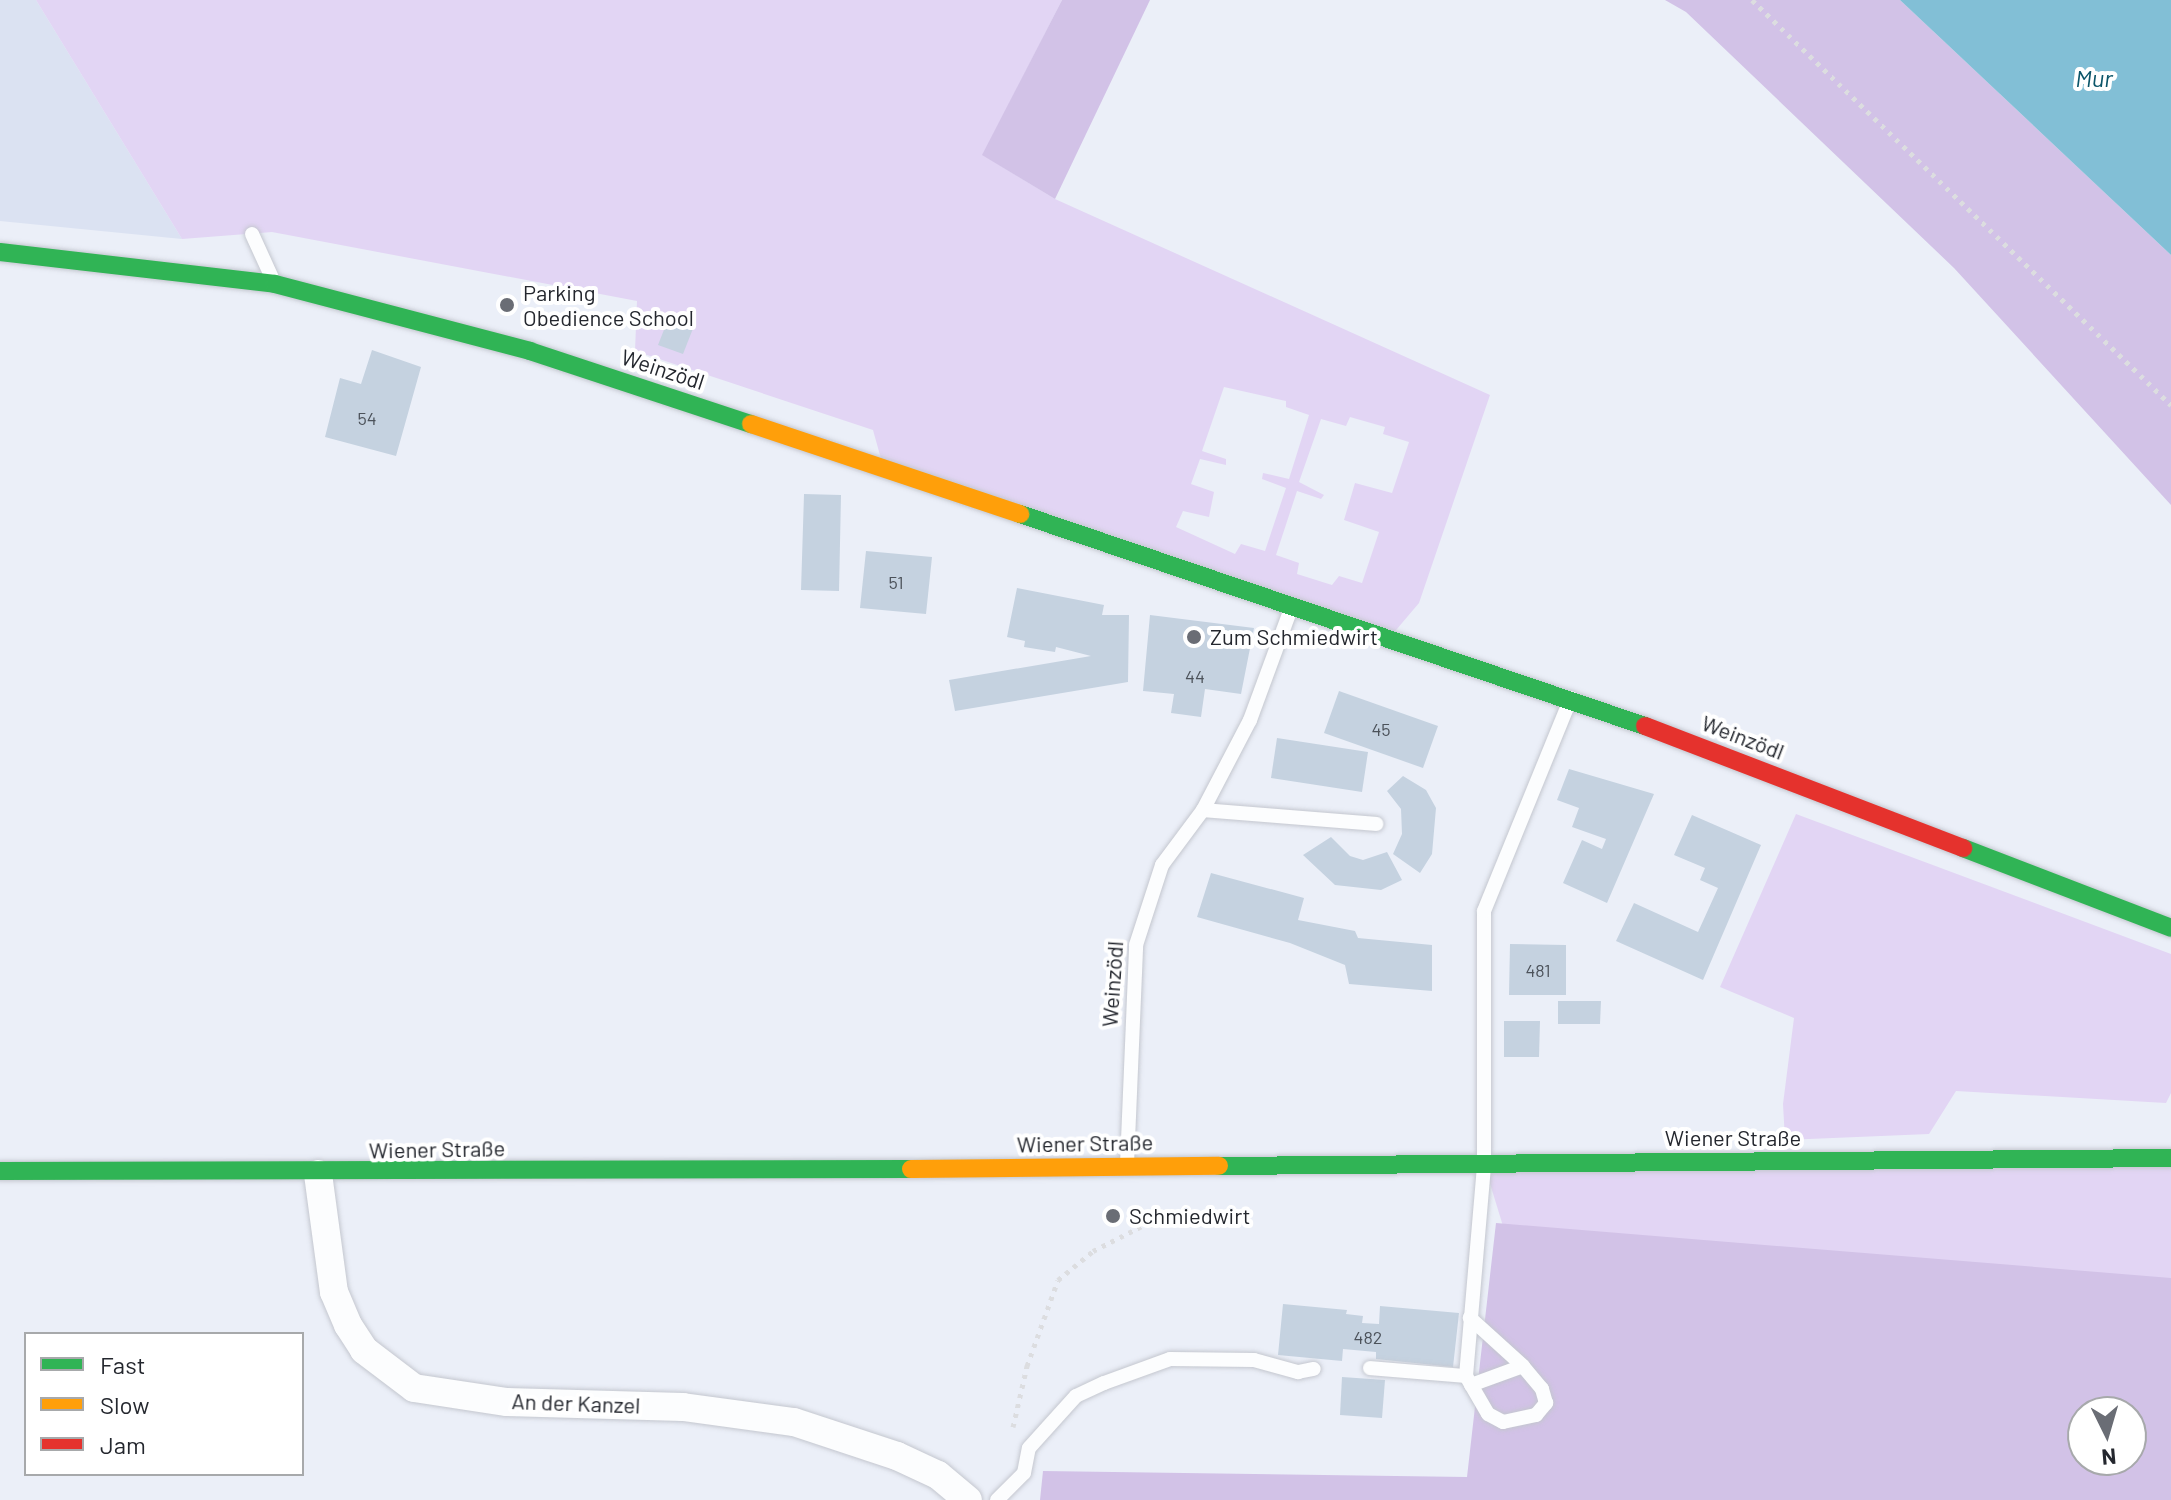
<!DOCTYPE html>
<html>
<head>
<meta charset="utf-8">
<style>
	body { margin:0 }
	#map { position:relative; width:2171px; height:1500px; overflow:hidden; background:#ebeff8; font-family:Barlow,sans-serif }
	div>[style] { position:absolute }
	.built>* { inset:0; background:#dbe2f2 }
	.green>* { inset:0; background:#e2d5f4 }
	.forest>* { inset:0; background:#d2c2e7 }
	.water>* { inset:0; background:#82bfd6 }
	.building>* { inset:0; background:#c5d2e0 }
	.path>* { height:5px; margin-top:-2.5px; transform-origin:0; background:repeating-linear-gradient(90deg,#dcdde0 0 4px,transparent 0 10px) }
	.roads { filter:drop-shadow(0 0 2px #c4c7cf) drop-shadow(0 0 2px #c4c7cf) }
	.lane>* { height:14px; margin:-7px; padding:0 7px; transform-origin:7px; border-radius:7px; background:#fcfdfe }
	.street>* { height:28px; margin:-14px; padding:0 14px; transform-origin:14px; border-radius:14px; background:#fcfdfe }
	.fast>* { height:18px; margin:-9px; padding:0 9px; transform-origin:9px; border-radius:9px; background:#30b455 }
	.slow>* { height:18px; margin:-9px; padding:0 9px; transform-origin:9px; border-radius:9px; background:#ff9f0a }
	.jam>* { height:18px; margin:-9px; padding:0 9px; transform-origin:9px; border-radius:9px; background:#e5322d }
	.dots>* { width:22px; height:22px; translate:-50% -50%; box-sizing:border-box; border:4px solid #fff; border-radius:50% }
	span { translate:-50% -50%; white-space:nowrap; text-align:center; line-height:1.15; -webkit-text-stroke:8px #fff; paint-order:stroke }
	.number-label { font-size:18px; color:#4c525a }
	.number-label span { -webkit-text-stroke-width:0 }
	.poi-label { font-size:22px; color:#24272e }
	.left { translate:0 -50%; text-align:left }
	.street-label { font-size:22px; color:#24272e }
	.water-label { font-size:24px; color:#0b5569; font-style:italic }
	.legend { position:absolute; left:24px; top:1332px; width:280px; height:144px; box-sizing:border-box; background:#fff; border:2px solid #a7a9ab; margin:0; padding:10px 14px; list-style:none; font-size:24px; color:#24272e }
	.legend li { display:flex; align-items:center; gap:16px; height:40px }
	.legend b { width:40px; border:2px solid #a7a9ab }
	.north { position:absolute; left:2067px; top:1396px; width:80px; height:80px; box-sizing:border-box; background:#fff; border:2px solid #a7a9ab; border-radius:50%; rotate:175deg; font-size:22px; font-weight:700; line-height:32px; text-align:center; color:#24272e }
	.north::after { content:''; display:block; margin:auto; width:28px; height:36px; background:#6a6d75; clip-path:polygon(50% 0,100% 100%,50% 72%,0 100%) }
</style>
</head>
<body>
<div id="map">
	<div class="built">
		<i style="clip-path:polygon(0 0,36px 0,182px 239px,0 221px)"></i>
	</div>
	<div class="green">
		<i style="clip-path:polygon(evenodd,36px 0,1062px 0,983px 155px,1055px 199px,1490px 395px,1419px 603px,1391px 636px,883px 466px,873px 430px,635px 351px,637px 301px,272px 232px,182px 239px,36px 0,1224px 387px,1286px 401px,1286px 407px,1309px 415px,1289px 479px,1263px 473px,1262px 479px,1286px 488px,1265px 551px,1241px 544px,1235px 554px,1176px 527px,1183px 511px,1209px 517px,1214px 492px,1191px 484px,1200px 459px,1226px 465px,1226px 459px,1202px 451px,1224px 387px,36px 0,1350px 417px,1385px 427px,1383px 434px,1409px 442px,1392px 493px,1355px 483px,1344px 520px,1379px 532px,1362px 583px,1339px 576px,1332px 585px,1297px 574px,1299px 563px,1276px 555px,1297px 491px,1321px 499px,1324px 495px,1299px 482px,1321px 419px,1346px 426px,1350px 417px)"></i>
		<i style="clip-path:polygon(1796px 814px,2171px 954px,2171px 1093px,2166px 1103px,1956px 1091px,1929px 1134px,1785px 1140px,1783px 1104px,1794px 1018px,1720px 987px)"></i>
		<i style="clip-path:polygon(2171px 1158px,2171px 1279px,1503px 1226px,1484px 1164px)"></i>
	</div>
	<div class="forest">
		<i style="clip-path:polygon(1062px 0,1150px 0,1055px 199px,982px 155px)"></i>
		<i style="clip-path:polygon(1665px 0,1900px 0,2171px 255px,2171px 505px,1954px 268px,1686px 12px)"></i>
		<i style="clip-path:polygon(evenodd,1496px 1223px,2171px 1278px,2171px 1500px,1040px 1500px,1043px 1471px,1467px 1477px,1496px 1223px,2083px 1412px,2131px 1412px,2131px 1460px,2083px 1460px,2083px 1412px)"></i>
	</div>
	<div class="water">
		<i style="clip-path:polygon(1900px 0,2171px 0,2171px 255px)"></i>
	</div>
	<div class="building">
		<i style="clip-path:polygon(669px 317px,694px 326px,683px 354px,658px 345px)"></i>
		<i style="clip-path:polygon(372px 350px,421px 367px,396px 456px,325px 437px,340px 378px,361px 384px)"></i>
		<i style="clip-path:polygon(804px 494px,841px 495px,839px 591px,801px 590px)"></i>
		<i style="clip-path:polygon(866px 551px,932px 557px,926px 614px,860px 608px)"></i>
		<i style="clip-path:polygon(1017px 588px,1104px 605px,1102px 615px,1129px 615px,1128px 682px,955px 711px,949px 680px,1091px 656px,1056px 647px,1055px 652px,1024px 647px,1025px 641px,1007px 637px)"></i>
		<i style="clip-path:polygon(1150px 615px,1254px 628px,1241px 694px,1205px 689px,1201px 717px,1171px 713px,1174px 694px,1143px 691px)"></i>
		<i style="clip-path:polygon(1339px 691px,1438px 726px,1423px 768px,1324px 733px)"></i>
		<i style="clip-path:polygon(1277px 738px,1368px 752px,1362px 792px,1271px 778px)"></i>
		<i style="clip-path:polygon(1569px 769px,1654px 794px,1607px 903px,1563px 883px,1582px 840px,1602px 849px,1606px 839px,1572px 827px,1579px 808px,1557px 800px)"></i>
		<i style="clip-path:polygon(1403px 776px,1426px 790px,1436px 808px,1432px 854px,1420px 873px,1393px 854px,1402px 834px,1401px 809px,1387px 791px)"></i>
		<i style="clip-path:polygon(1692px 815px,1761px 845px,1703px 980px,1616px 941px,1634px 903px,1698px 932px,1718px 888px,1700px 880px,1705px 868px,1674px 855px)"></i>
		<i style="clip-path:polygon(1331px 837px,1350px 856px,1363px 860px,1387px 852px,1402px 880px,1381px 890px,1335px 885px,1303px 855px)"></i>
		<i style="clip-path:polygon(1211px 873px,1304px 898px,1298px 920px,1355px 931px,1358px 938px,1432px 945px,1432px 991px,1349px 984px,1345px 965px,1290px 943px,1197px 917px)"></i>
		<i style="clip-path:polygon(1510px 944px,1566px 945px,1566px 995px,1509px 995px)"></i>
		<i style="clip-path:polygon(1558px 1001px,1601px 1001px,1600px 1024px,1558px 1024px)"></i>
		<i style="clip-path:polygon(1504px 1021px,1540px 1021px,1539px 1057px,1504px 1057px)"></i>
		<i style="clip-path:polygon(1283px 1304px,1347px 1310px,1346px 1314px,1363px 1316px,1362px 1323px,1379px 1324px,1380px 1306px,1459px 1313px,1453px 1367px,1376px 1359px,1376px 1352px,1343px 1349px,1342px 1361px,1278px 1355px)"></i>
		<i style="clip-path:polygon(1342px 1377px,1385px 1380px,1382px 1418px,1340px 1415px)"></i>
	</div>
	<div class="path">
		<i style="left:1752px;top:0;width:583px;rotate:44.03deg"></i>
		<i style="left:1013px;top:1427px;width:63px;rotate:-77.1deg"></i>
		<i style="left:1027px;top:1366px;width:91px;rotate:-70.2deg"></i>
		<i style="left:1058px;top:1280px;width:45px;rotate:-39.6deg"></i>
		<i style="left:1093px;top:1251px;width:66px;rotate:-27deg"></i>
		<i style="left:1152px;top:1221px;width:16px;rotate:-79deg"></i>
	</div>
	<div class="roads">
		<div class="lane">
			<i style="left:252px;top:234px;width:51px;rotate:65.5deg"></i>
			<i style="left:1203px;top:810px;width:174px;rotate:4.6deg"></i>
			<i style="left:1127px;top:1164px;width:219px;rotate:-87.6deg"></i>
			<i style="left:1136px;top:945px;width:84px;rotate:-72deg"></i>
			<i style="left:1162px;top:865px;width:69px;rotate:-53.3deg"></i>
			<i style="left:1203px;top:810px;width:102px;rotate:-62.4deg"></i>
			<i style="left:1250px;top:720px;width:121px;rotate:-69.8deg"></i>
			<i style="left:1370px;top:1368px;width:96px;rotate:4.8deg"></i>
			<i style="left:1466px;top:1376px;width:213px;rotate:-85.1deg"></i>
			<i style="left:1484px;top:1164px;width:253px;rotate:-90deg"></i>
			<i style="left:1484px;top:911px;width:230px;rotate:-67.8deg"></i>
			<i style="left:1466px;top:1376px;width:44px;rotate:59.9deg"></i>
			<i style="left:1488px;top:1414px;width:17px;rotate:28deg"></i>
			<i style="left:1503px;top:1422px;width:34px;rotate:-12deg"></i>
			<i style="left:1536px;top:1415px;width:16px;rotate:-50deg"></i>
			<i style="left:1546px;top:1403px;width:15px;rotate:-106deg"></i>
			<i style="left:1542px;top:1389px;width:30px;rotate:-130deg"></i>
			<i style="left:1523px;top:1366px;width:72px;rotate:-137.8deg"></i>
			<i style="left:1471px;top:1385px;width:55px;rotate:-20.1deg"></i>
			<i style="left:997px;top:1500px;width:38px;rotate:-45deg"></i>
			<i style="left:1024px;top:1473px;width:25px;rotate:-79deg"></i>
			<i style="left:1029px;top:1448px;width:70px;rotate:-47.9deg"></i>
			<i style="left:1076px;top:1396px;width:31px;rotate:-25deg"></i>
			<i style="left:1104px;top:1383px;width:70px;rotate:-20deg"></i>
			<i style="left:1170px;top:1359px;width:84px;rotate:0.7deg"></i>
			<i style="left:1254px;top:1360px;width:46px;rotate:15.3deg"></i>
			<i style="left:1298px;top:1372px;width:16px;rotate:-11deg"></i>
		</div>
		<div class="street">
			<i style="left:318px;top:1174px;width:119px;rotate:82.3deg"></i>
			<i style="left:334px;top:1292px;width:36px;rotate:67deg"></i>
			<i style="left:348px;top:1325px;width:30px;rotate:57deg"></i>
			<i style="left:364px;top:1350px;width:63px;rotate:37.2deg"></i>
			<i style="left:414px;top:1388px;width:94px;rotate:8.6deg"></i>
			<i style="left:507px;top:1402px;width:176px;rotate:1.6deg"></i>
			<i style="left:683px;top:1407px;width:112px;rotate:7.7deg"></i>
			<i style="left:794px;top:1422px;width:108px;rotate:18.3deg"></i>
			<i style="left:897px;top:1456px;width:45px;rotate:24.9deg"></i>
			<i style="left:938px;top:1475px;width:39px;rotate:40deg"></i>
		</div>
		<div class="fast">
			<i style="left:0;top:252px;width:277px;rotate:6.6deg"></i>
			<i style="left:275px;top:284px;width:264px;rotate:14.7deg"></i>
			<i style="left:530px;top:351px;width:233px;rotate:18.3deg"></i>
			<i style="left:1020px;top:514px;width:660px;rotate:18.74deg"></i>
			<i style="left:1963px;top:848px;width:223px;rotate:21deg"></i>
			<i style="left:1219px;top:1166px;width:952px;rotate:-0.48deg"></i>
			<i style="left:0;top:1171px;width:911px;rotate:-0.13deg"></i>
		</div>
		<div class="slow">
			<i style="left:751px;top:424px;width:284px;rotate:18.5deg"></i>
			<i style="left:911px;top:1169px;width:308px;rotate:-0.6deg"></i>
		</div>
		<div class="jam">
			<i style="left:1645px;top:726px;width:341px;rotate:21deg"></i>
		</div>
	</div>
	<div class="dots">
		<i style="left:507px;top:305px;background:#6a6d75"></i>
		<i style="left:1194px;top:637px;background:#6a6d75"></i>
		<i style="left:1113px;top:1216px;background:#6a6d75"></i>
	</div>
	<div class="number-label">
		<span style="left:367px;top:418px">54</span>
		<span style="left:896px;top:582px">51</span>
		<span style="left:1195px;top:676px">44</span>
		<span style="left:1381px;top:729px">45</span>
		<span style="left:1538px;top:970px">481</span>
		<span style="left:1368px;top:1337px">482</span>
	</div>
	<div class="poi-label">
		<span class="left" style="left:523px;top:305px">Parking<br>Obedience School</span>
		<span class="left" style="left:1210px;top:637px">Zum Schmiedwirt</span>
		<span class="left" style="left:1129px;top:1216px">Schmiedwirt</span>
	</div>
	<div class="street-label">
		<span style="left:663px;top:369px;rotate:18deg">Weinzödl</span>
		<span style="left:1743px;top:737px;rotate:21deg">Weinzödl</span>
		<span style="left:1112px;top:984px;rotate:-86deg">Weinzödl</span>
		<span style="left:1733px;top:1138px">Wiener Straße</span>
		<span style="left:1085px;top:1143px;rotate:-1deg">Wiener Straße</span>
		<span style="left:437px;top:1149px;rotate:-1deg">Wiener Straße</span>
		<span style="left:576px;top:1403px;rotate:2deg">An der Kanzel</span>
	</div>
	<div class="water-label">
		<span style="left:2094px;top:78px">Mur</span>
	</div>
	<ul class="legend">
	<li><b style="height:10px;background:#30b455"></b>Fast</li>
	<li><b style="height:10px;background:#ff9f0a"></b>Slow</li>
	<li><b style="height:10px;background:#e5322d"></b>Jam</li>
	</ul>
	<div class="north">N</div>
</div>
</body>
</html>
